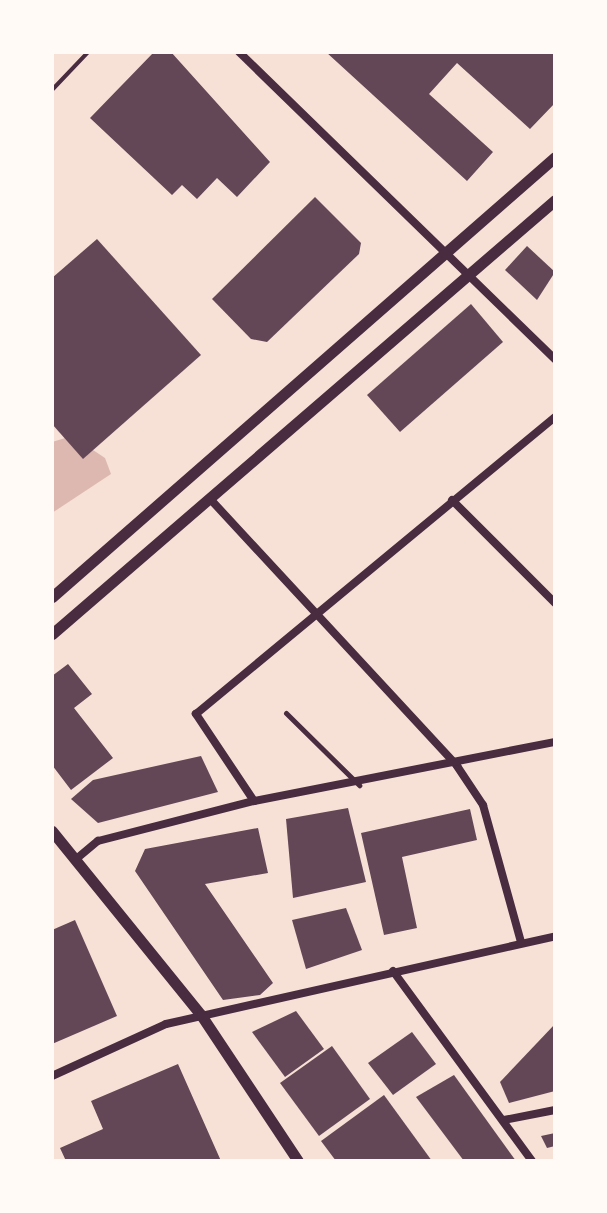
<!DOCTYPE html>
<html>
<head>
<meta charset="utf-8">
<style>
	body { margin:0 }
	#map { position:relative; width:607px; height:1213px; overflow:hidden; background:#f7e1d7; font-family:"Work Sans",sans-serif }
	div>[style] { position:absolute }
	.water>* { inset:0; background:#dcb8b0 }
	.building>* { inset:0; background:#644757 }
	.path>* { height:4px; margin:-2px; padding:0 2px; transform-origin:2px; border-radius:2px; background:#4a2c40 }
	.service>* { height:5px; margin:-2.5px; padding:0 2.5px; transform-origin:2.5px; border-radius:2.5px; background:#4a2c40 }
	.minor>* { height:8px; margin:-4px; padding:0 4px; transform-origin:4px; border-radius:4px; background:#4a2c40 }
	.tertiary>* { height:11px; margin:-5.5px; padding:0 5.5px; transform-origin:5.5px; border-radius:5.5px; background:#4a2c40 }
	span { translate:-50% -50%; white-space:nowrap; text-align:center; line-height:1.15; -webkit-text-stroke:6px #fffaf5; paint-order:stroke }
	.frame { position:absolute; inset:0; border:54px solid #fffaf5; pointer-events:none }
</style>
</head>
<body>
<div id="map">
	<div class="water">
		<i style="clip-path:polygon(72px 436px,105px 458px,111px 474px,52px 513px,52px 442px)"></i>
	</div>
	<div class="building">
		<i style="clip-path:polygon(154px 52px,171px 52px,270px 162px,237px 197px,217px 178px,197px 199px,182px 185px,172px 195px,90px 118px)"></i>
		<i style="clip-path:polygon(326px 52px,555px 52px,555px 103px,530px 129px,457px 63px,429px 94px,493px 152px,467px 181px)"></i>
		<i style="clip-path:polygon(315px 197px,361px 243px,359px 254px,267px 342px,251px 339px,212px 299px)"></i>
		<i style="clip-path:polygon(97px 239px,201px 355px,83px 459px,52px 424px,52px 278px)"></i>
		<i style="clip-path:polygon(527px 246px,555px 272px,537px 300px,505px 270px)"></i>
		<i style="clip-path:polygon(471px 304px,503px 342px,400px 432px,367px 395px)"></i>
		<i style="clip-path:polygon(68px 664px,92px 694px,74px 708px,113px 758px,71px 790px,52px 765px,52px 676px)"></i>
		<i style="clip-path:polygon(201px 756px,218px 792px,98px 823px,71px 799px,93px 780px)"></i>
		<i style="clip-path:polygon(348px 808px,366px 882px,293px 898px,286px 819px)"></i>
		<i style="clip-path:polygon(470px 809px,477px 840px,402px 857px,417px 928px,384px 935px,361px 833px)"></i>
		<i style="clip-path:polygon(258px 828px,268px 873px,205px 884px,273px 983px,260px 995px,223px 1000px,135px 871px,145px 849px)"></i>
		<i style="clip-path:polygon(346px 908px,362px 950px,306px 969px,292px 920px)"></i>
		<i style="clip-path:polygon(75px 920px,117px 1016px,52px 1044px,52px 930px)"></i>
		<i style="clip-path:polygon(296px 1011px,324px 1049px,285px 1077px,252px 1032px)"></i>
		<i style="clip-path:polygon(555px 1024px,555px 1091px,509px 1103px,500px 1082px)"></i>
		<i style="clip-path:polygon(412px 1032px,436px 1064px,393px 1095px,368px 1063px)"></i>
		<i style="clip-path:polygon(332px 1046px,370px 1099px,319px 1136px,280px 1083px)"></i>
		<i style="clip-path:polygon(178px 1064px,221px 1161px,66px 1161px,60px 1148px,103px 1129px,91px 1101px)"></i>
		<i style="clip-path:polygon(454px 1075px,516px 1161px,464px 1161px,416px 1097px)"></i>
		<i style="clip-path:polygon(384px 1095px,432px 1161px,336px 1161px,321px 1141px)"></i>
		<i style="clip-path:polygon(555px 1133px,555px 1146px,547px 1148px,541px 1136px)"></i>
	</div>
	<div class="path">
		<i style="left:52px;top:90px;width:52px;rotate:-46.5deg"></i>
	</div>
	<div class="service">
		<i style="left:286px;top:713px;width:103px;rotate:44.6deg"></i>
	</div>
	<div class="minor">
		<i style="left:239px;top:52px;width:441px;rotate:44.2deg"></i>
		<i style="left:452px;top:500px;width:146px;rotate:45deg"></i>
		<i style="left:212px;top:501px;width:361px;rotate:47.2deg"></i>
		<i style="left:457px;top:766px;width:47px;rotate:56.3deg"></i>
		<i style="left:483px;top:805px;width:142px;rotate:74.5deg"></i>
		<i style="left:254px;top:801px;width:105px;rotate:-123.7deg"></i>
		<i style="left:196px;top:714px;width:466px;rotate:-39.6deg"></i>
		<i style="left:75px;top:860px;width:30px;rotate:-40deg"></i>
		<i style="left:98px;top:841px;width:161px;rotate:-14.4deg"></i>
		<i style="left:254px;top:801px;width:307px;rotate:-11.1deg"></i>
		<i style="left:393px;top:971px;width:235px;rotate:53.8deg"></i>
		<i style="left:52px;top:1076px;width:125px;rotate:-24.5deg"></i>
		<i style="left:166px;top:1024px;width:399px;rotate:-12.7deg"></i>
		<i style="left:504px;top:1120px;width:52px;rotate:-11.1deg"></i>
	</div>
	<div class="tertiary">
		<i style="left:52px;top:597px;width:668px;rotate:-41.18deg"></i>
		<i style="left:52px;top:634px;width:664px;rotate:-40.79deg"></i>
		<i style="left:52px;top:831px;width:237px;rotate:51deg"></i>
		<i style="left:201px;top:1015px;width:175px;rotate:56.4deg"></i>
	</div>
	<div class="frame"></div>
</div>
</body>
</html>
